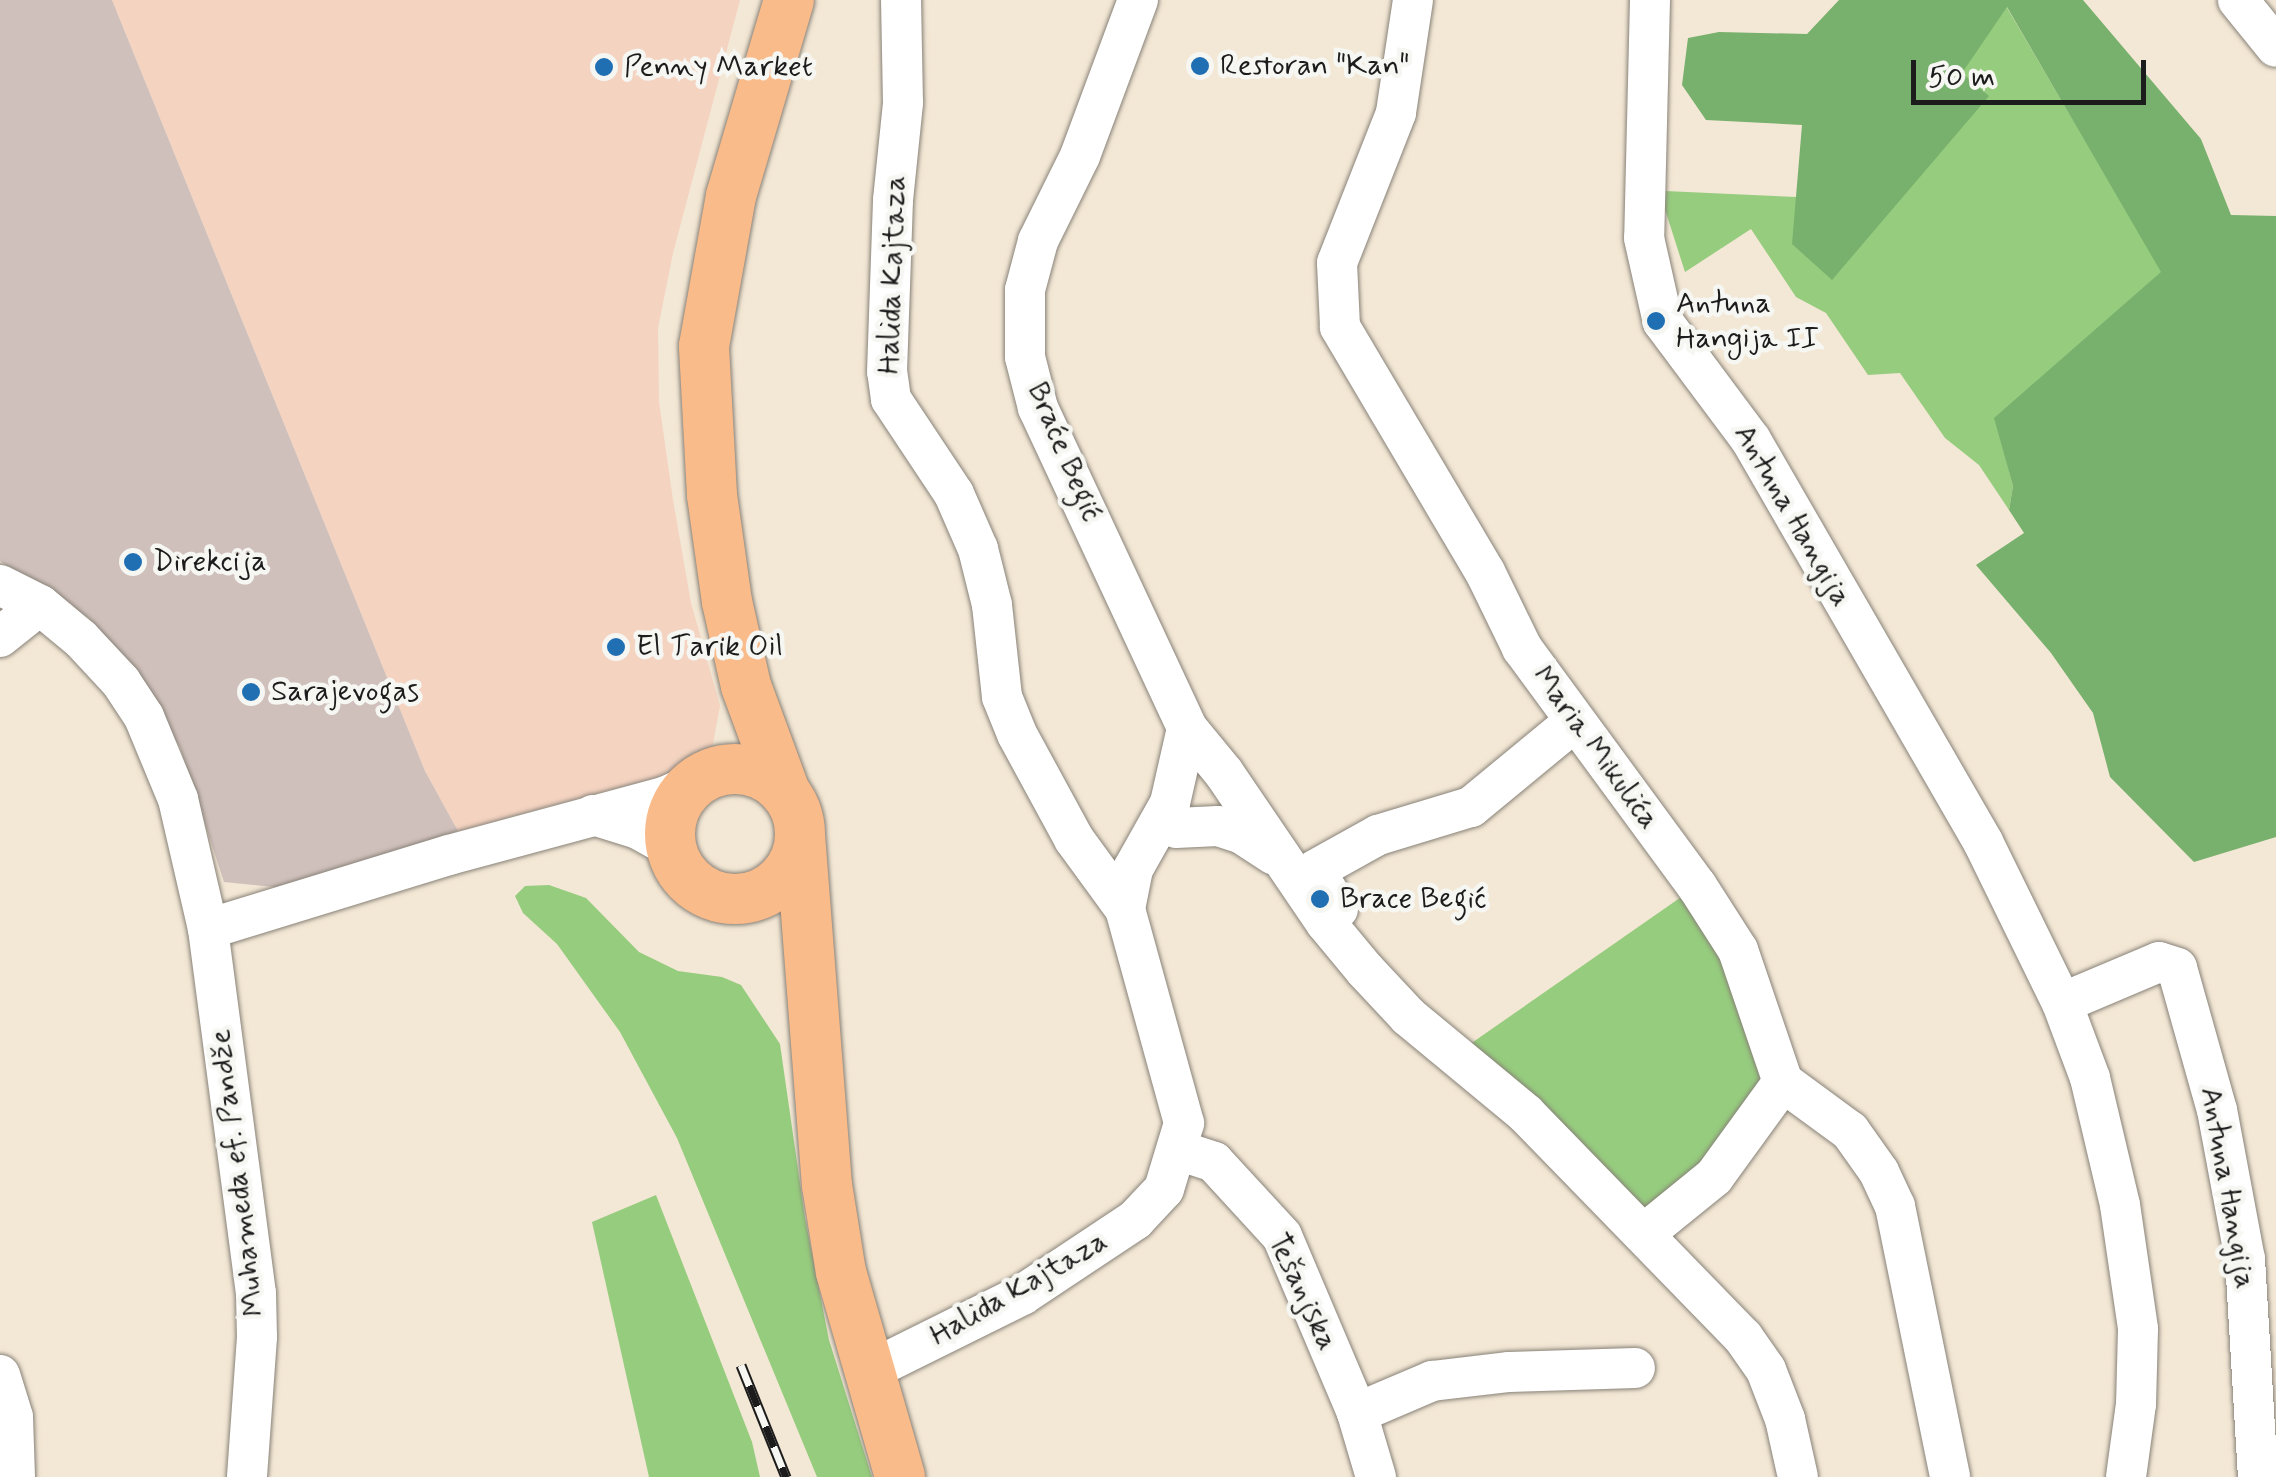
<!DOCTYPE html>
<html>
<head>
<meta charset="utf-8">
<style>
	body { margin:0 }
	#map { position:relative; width:2276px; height:1477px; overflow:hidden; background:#f3e7d5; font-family:Mynerve,sans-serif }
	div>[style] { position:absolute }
	.built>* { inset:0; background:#f4d3c1 }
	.industrial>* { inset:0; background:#d0c0bc }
	.green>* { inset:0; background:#96cc7e }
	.forest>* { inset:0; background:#78b06d }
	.roads { filter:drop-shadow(0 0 2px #888278) drop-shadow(0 0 2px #888278) }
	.minor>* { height:40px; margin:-20px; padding:0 20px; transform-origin:20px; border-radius:20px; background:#fff }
	.major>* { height:50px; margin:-25px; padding:0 25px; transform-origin:25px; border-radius:25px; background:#fabb8b }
	.major>.ring { margin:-25px; padding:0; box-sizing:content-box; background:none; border:50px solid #fabb8b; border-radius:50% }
	.rail>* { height:11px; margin-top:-5.5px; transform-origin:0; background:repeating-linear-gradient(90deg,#f6f6f2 0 22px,#1c1c1c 0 44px); box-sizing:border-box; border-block:2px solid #1c1c1c }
	.dots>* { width:28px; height:28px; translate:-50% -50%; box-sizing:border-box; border:5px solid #f6f6f2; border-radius:50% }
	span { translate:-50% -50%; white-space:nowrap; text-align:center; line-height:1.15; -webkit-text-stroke:9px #f6f6f2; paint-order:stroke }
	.poi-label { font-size:30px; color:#1c1c1c }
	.left { translate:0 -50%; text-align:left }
	.street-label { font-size:30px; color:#1c1c1c }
	.scale { position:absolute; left:1911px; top:60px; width:235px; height:45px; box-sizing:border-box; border:5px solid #1c1c1c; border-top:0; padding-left:12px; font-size:30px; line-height:35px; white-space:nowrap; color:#1c1c1c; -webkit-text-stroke:8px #f6f6f2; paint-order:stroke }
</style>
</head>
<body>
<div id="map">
	<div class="built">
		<i style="clip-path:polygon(112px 0,740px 0,673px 253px,658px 328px,659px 402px,673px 500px,691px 603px,720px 706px,712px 749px,692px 768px,458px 831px,425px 771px)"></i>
	</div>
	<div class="industrial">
		<i style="clip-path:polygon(0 0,112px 0,425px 771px,458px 831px,284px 888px,224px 882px,180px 747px,89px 618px,39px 592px,0 561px)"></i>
	</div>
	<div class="green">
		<i style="clip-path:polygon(2006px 6px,2162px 272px,1995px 418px,2013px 486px,2009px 510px,1979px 465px,1945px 438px,1900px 373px,1868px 375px,1826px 313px,1796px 297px,1751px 229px,1685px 272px,1662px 200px,1665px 191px,1797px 197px,1793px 244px,1832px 279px,1955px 74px)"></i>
		<i style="clip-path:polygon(549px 885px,586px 898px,639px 952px,678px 971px,722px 977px,741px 985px,780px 1044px,805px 1218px,829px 1340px,872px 1477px,817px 1477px,677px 1138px,620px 1032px,557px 944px,523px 913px,515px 896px,525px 886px)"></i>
		<i style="clip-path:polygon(1697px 886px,1783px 1082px,1634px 1236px,1453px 1056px)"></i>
		<i style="clip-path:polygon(656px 1195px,752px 1442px,760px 1477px,649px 1477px,592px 1222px)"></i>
	</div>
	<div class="forest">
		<i style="clip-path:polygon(1839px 0,2083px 0,2201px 139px,2231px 215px,2276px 216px,2276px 837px,2194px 862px,2110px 777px,2093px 713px,2051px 653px,1976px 565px,2024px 533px,2009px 510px,2013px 486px,1994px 418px,2161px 272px,2007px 7px,1962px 73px,1989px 96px,1832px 280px,1792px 244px,1802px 125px,1706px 120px,1682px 85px,1688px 38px,1719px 32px,1807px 34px)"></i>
	</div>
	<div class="roads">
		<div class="minor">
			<i style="left:1138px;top:0;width:166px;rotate:110.4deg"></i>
			<i style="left:1080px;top:156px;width:95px;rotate:116.3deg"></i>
			<i style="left:1038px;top:241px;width:51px;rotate:104.9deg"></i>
			<i style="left:1025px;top:290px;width:67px;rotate:90deg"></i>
			<i style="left:1025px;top:357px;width:53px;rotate:75.7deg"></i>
			<i style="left:1038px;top:408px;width:353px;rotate:65deg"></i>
			<i style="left:1187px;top:728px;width:58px;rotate:50.6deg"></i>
			<i style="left:1224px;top:773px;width:181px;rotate:55.8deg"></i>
			<i style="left:1326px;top:923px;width:61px;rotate:50.3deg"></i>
			<i style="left:1365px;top:970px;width:64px;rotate:46.9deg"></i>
			<i style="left:1409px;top:1017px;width:151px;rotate:39.6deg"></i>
			<i style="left:1525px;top:1113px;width:313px;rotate:45.8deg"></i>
			<i style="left:1743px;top:1337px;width:40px;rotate:55.1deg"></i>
			<i style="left:1766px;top:1370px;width:53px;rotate:68.8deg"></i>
			<i style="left:1785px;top:1419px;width:59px;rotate:77.4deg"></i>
			<i style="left:1413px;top:0;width:114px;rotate:98.6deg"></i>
			<i style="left:1396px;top:113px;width:161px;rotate:111.5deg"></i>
			<i style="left:1337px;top:263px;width:64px;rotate:87.3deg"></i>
			<i style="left:1340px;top:327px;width:285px;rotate:59.4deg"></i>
			<i style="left:1485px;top:572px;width:85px;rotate:64deg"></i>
			<i style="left:1522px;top:648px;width:295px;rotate:53.7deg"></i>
			<i style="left:1697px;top:886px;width:76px;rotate:57.4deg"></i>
			<i style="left:1738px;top:950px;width:139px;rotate:71.2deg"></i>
			<i style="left:1783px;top:1082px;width:83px;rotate:36.2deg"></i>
			<i style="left:1850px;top:1131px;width:50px;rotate:54.7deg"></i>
			<i style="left:1879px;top:1172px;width:38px;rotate:65deg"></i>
			<i style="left:1895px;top:1206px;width:277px;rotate:78.5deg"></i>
			<i style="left:1650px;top:0;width:238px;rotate:91.4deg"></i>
			<i style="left:1644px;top:238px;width:86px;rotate:77.3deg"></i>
			<i style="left:1663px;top:322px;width:147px;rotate:53.3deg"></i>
			<i style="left:1751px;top:440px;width:464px;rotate:60deg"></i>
			<i style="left:1983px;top:842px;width:179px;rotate:63.9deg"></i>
			<i style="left:2062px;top:1003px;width:80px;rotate:69.5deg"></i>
			<i style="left:2090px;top:1078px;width:130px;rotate:76.7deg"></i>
			<i style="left:2120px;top:1205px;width:125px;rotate:81.7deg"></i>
			<i style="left:2138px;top:1329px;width:75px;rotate:91.5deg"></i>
			<i style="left:2136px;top:1404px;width:74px;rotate:97.8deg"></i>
			<i style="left:2238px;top:0;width:60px;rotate:51deg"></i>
			<i style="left:0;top:585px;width:45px;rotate:26.6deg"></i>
			<i style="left:40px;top:605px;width:53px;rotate:39.7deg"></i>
			<i style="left:81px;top:639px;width:59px;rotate:47.1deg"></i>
			<i style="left:121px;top:682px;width:42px;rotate:56.7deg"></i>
			<i style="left:144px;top:717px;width:89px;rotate:67.5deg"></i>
			<i style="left:178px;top:799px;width:133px;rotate:77deg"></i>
			<i style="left:208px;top:929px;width:252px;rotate:-17.1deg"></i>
			<i style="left:449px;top:855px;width:223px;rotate:-15.1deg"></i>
			<i style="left:664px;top:797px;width:34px;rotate:-24deg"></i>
			<i style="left:0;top:637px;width:51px;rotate:-38.7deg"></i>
			<i style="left:593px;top:815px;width:47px;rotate:17.3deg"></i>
			<i style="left:638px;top:829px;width:38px;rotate:29deg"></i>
			<i style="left:1176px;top:828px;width:42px;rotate:-2.7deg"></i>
			<i style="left:1218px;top:826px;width:25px;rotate:18deg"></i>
			<i style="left:1242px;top:834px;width:38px;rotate:33deg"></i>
			<i style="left:1125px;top:909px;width:41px;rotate:-78.7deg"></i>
			<i style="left:1133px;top:869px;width:76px;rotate:-60.7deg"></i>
			<i style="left:1170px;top:803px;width:77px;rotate:-77.2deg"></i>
			<i style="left:1338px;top:909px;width:45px;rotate:-120.5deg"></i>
			<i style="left:1315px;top:870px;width:72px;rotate:-29.1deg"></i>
			<i style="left:1378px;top:835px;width:97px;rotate:-16.8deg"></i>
			<i style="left:1471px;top:807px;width:134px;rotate:-39.5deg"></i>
			<i style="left:208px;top:929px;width:367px;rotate:82.5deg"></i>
			<i style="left:256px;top:1293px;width:44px;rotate:88.7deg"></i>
			<i style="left:257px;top:1337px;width:140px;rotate:94.1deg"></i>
			<i style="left:2062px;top:1003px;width:105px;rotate:-22.9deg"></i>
			<i style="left:2159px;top:962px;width:19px;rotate:18deg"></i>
			<i style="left:2177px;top:968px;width:148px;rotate:74.3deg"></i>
			<i style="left:2217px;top:1110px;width:152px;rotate:79.4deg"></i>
			<i style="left:2245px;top:1259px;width:218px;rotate:86.6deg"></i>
			<i style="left:1176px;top:1157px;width:14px;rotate:-12deg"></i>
			<i style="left:1190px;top:1154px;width:25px;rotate:18deg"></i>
			<i style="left:1214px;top:1162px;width:100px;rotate:47.4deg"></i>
			<i style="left:1282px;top:1236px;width:192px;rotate:67deg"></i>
			<i style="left:1357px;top:1413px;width:67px;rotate:73.5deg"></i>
			<i style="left:1645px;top:1233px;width:89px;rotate:-39.1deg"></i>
			<i style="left:1714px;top:1177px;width:117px;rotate:-54deg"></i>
			<i style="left:871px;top:1370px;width:169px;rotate:-26.4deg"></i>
			<i style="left:1022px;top:1295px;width:136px;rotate:-33.6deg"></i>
			<i style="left:1135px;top:1220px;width:42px;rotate:-46.9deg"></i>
			<i style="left:1164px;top:1189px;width:69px;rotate:-73.1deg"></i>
			<i style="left:1184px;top:1123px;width:222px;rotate:-105.4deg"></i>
			<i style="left:1125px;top:909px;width:87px;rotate:-126.1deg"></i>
			<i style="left:1074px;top:839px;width:119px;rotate:-118.5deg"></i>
			<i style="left:1017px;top:734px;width:40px;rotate:-112deg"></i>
			<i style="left:1002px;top:697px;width:93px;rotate:-96.2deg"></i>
			<i style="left:992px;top:605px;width:58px;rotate:-104deg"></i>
			<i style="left:978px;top:549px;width:60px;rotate:-113.6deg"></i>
			<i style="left:954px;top:494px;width:114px;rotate:-123.6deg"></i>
			<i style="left:891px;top:399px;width:27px;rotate:-98deg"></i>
			<i style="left:887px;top:372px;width:172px;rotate:-88deg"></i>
			<i style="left:893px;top:200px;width:98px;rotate:-84.1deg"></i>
			<i style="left:903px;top:103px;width:103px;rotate:-91.1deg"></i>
			<i style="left:0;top:1375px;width:44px;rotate:72.8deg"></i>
			<i style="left:13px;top:1417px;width:60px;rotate:88.1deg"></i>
			<i style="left:1357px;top:1413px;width:82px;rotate:-23.1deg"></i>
			<i style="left:1432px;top:1381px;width:78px;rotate:-6.7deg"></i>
			<i style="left:1509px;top:1372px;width:126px;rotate:-1.8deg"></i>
		</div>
		<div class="major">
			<i class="ring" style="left:670px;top:769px;width:80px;height:80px"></i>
			<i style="left:785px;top:792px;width:113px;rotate:-110.2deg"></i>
			<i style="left:746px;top:686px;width:86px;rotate:-102.7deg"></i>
			<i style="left:727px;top:602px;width:108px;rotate:-98deg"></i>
			<i style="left:712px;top:495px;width:149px;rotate:-93.1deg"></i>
			<i style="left:704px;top:346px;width:152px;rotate:-79.8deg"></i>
			<i style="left:731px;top:196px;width:204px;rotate:-73.5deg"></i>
			<i style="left:800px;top:835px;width:351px;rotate:85.6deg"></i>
			<i style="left:827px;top:1185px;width:88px;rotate:80.9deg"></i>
			<i style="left:841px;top:1272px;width:213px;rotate:73.9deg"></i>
		</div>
	</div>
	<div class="rail">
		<i style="left:741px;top:1365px;width:121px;rotate:68.1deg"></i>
	</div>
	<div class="dots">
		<i style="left:1200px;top:66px;background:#1f6fb2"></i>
		<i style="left:604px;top:67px;background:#1f6fb2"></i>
		<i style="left:1656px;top:321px;background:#1f6fb2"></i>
		<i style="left:133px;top:562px;background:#1f6fb2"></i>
		<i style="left:616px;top:647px;background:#1f6fb2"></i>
		<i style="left:251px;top:692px;background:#1f6fb2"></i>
		<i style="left:1320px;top:899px;background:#1f6fb2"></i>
	</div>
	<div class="poi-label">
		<span class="left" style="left:1220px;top:66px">Restoran "Kan"</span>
		<span class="left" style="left:624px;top:67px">Penny Market</span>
		<span class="left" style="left:1676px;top:321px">Antuna<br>Hangija II</span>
		<span class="left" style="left:153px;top:562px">Direkcija</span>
		<span class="left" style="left:636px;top:647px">El Tarik Oil</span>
		<span class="left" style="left:271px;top:692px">Sarajevogas</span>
		<span class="left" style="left:1340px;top:899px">Brace Begić</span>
	</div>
	<div class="street-label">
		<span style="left:893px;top:275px;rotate:-88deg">Halida Kajtaza</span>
		<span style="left:1064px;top:452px;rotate:67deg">Braće Begić</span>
		<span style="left:1792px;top:516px;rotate:60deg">Antuna Hangija</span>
		<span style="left:1595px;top:748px;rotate:54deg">Maria Mikulića</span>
		<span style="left:238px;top:1173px;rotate:-97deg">Muhameda ef. Pandže</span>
		<span style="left:2227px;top:1188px;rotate:80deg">Antuna Hangija</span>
		<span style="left:1019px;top:1289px;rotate:-30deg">Halida Kajtaza</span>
		<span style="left:1302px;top:1292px;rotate:65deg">Tešanjska</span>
	</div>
	<div class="scale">50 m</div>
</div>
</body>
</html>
